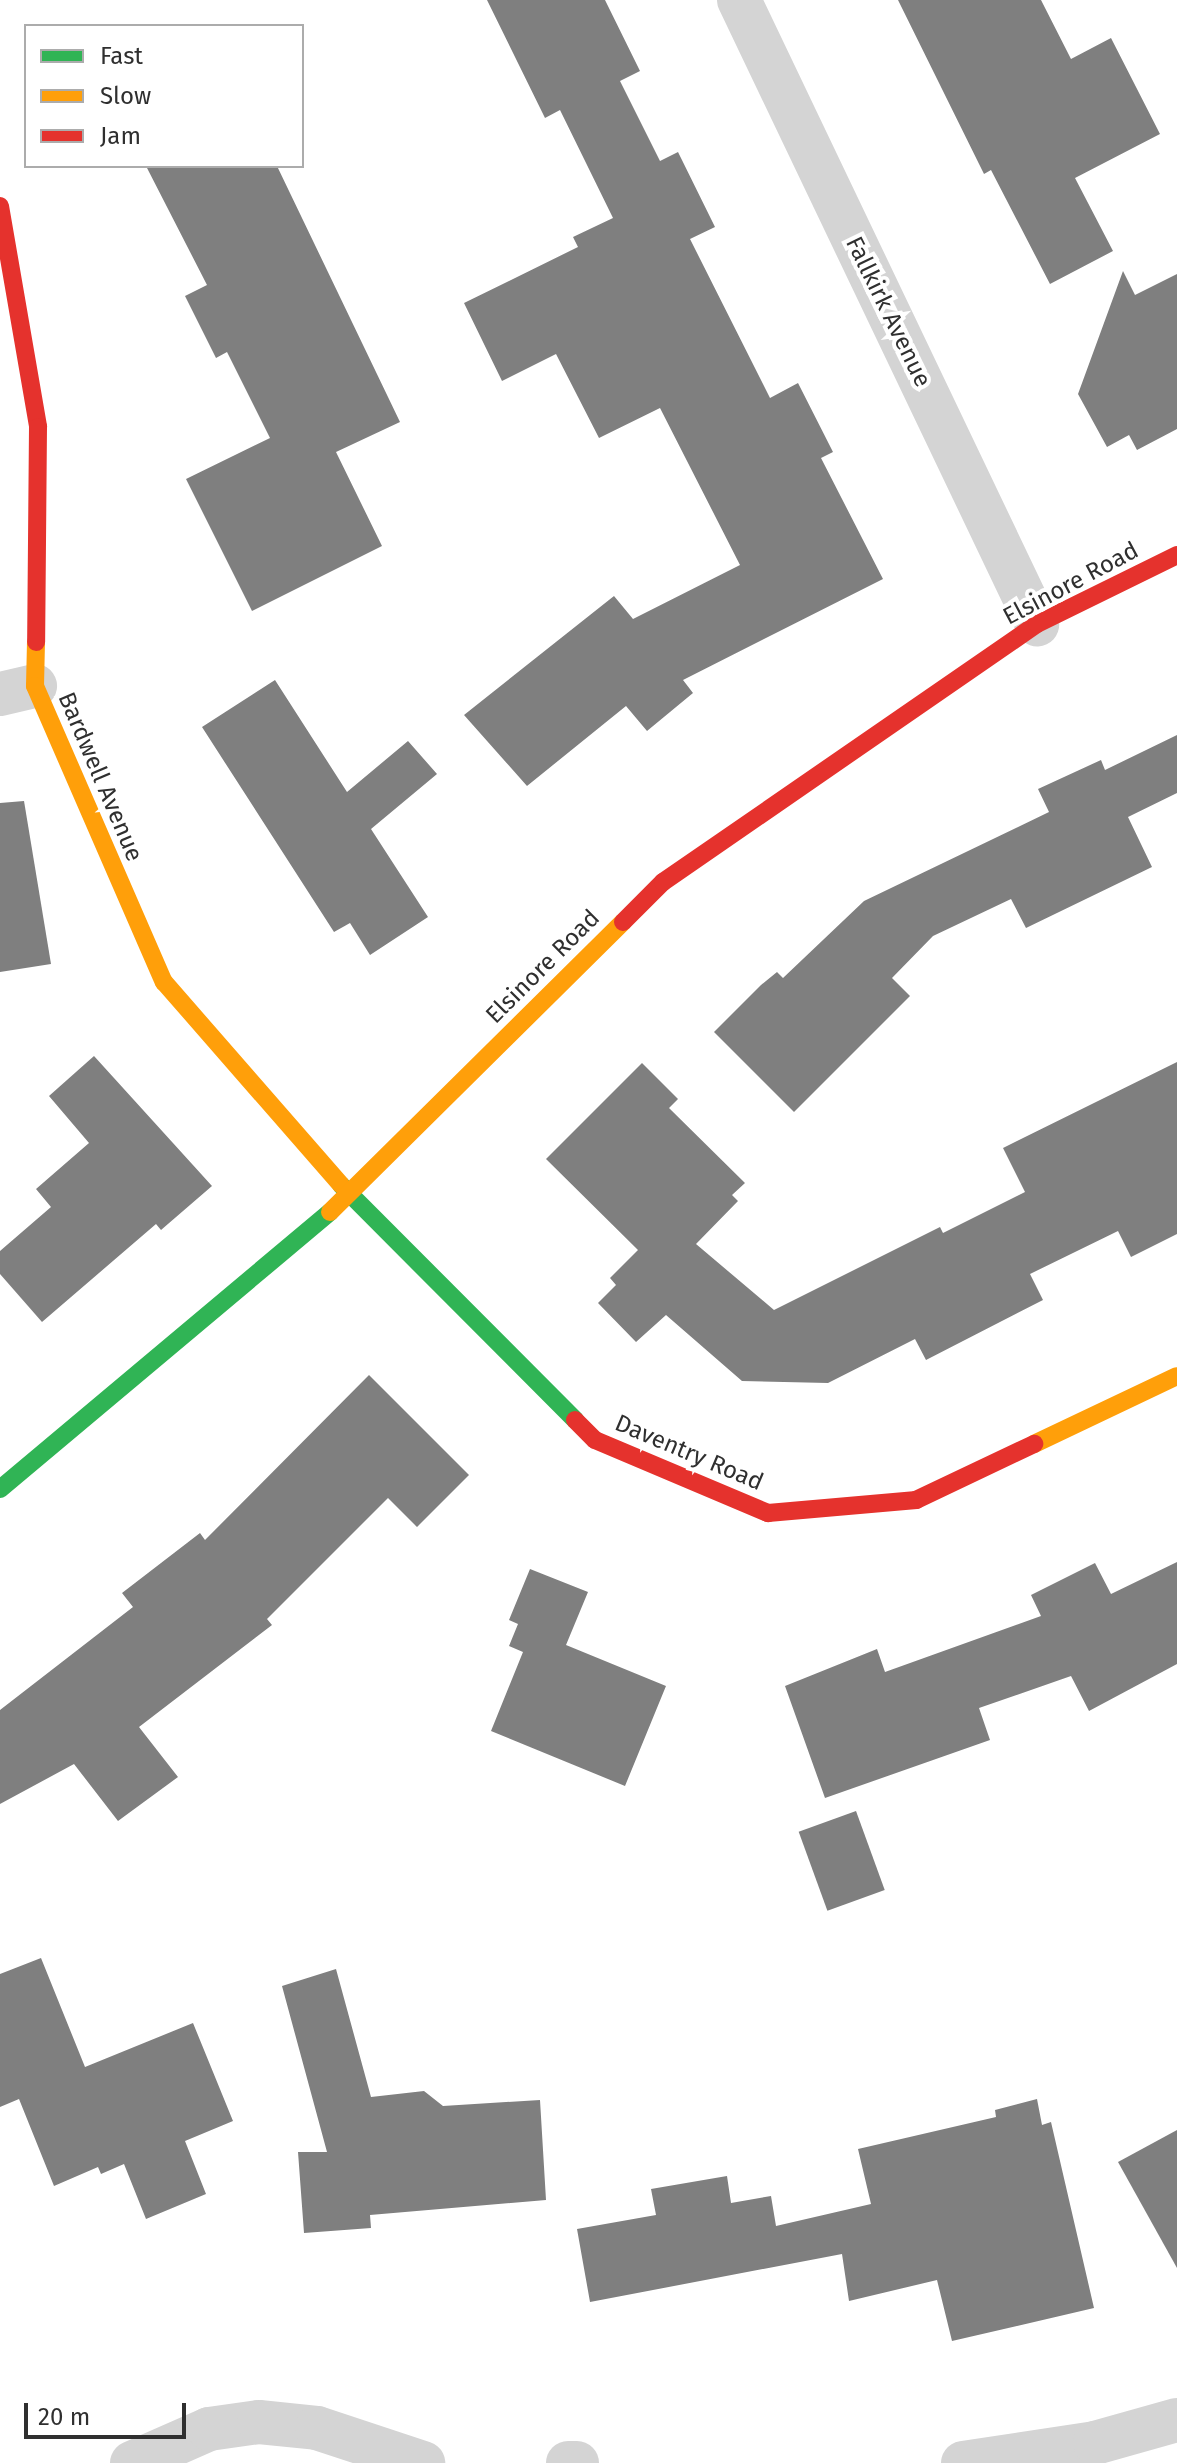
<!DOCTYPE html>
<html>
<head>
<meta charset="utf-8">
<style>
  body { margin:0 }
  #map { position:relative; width:1177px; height:2463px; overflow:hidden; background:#fff; font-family:"Fira Sans",sans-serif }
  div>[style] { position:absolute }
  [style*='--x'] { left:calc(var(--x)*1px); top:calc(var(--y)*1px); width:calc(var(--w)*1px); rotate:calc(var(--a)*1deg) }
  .building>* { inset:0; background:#7f7f7f; transform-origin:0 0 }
  .street>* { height:44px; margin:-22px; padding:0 22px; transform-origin:22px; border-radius:22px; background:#d4d4d4 }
  .fast>* { height:18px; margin:-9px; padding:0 9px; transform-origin:9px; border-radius:9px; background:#30b455 }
  .slow>* { height:18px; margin:-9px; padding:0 9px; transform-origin:9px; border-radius:9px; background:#ff9f0a }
  .jam>* { height:18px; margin:-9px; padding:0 9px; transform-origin:9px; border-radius:9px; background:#e5322d }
  span { translate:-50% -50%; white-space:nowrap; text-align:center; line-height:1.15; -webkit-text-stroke:8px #fff; paint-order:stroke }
  .street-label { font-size:24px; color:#2f2f2f }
  .legend { position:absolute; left:24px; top:24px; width:280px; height:144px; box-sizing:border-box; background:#fff; border:2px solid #acacac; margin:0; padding:10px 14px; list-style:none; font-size:24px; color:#2f2f2f }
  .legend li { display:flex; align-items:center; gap:16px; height:40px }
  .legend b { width:40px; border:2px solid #acacac }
  .scale { position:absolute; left:24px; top:2403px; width:162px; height:36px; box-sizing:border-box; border:4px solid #2f2f2f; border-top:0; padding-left:10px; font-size:24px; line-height:28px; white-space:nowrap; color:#2f2f2f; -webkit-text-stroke:6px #fff; paint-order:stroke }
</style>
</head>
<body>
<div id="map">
  <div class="building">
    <i style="clip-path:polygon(487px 0,605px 0,640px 71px,620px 81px,660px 161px,678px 152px,715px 227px,690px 239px,770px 398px,798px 383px,833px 452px,821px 458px,883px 579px,683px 680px,693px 693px,647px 731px,626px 706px,527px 786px,464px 715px,614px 596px,633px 619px,740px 565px,660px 408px,599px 438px,556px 354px,502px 381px,464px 303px,578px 247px,573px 237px,613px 218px,560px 110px,545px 118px)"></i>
    <i style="clip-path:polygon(898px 0,1041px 0,1071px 59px,1111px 38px,1160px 134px,1075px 178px,1113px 251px,1050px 284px,991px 170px,984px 174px)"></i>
    <i style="clip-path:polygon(146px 166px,277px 166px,400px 422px,336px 452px,382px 546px,252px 611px,186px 479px,270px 438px,227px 352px,216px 358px,185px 296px,207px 285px)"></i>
    <i style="clip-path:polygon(1123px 271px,1135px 295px,1177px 274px,1177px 429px,1137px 450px,1129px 435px,1107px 447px,1078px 394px)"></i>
    <i style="clip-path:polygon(275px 680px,347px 792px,408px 741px,437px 774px,371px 829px,428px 917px,370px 955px,350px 923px,334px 932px,202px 727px)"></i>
    <i style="clip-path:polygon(1177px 735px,1177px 793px,1128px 817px,1152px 867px,1026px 928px,1011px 899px,933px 936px,892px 978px,910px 996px,794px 1112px,714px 1032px,761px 985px,777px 972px,783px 978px,864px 901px,1049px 812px,1038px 789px,1101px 760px,1105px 770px)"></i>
    <i style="clip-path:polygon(24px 801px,51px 964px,0 972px,0 803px)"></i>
    <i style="clip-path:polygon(94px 1056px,212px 1186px,161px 1230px,156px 1224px,42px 1322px,0 1274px,0 1251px,51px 1207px,36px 1189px,89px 1143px,49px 1096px)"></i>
    <i style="clip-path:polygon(1177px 1062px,1177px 1234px,1131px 1257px,1118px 1231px,1030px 1274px,1043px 1300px,926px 1360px,915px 1339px,828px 1383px,742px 1381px,666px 1315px,636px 1342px,598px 1303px,616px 1285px,610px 1278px,638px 1250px,546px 1159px,642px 1063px,678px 1099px,669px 1108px,745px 1183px,732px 1195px,738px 1201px,696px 1244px,774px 1310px,940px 1227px,943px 1233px,1025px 1192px,1003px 1148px)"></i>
    <i style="clip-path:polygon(369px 1375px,469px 1475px,417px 1527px,388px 1498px,267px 1619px,272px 1625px,139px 1727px,178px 1777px,118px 1821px,74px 1764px,0 1804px,0 1710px,133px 1607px,122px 1593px,200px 1533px,205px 1540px)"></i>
    <i style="clip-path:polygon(1177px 1562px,1177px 1664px,1089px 1711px,1071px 1676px,979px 1708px,990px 1740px,825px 1798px,785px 1686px,877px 1649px,885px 1672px,1041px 1616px,1031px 1595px,1095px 1563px,1111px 1594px)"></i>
    <i style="clip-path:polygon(530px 1569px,588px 1592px,566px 1645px,666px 1686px,625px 1786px,491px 1731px,523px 1652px,509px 1646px,518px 1624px,509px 1620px)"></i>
    <i style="left:856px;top:1811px;width:84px;height:61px;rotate:70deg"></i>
    <i style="clip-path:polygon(41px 1958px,85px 2067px,193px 2023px,233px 2121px,185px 2141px,206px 2194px,146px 2219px,124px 2164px,101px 2174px,98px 2167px,54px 2186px,19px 2099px,0 2107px,0 1974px)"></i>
    <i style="clip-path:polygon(336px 1969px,371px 2097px,424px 2091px,443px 2106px,540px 2100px,546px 2200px,370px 2215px,371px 2228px,304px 2233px,298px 2152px,327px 2152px,282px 1986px)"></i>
    <i style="clip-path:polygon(1037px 2099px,1042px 2125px,1051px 2122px,1094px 2308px,952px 2341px,937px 2280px,849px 2301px,842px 2254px,590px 2302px,577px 2229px,656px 2215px,651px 2189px,727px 2176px,731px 2203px,771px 2196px,776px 2226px,871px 2204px,858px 2149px,996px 2117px,995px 2110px)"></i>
    <i style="clip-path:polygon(1177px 2130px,1177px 2268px,1118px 2162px)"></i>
  </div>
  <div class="street">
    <i style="--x:739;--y:0;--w:692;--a:64.47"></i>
    <i style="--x:0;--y:694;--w:36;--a:-13"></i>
    <i style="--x:132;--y:2463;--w:84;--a:-23.8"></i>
    <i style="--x:209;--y:2429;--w:50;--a:-8"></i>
    <i style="--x:259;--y:2422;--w:58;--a:5.9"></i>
    <i style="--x:317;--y:2428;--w:112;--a:18.3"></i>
    <i style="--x:568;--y:2463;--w:9;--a:0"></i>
    <i style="--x:963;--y:2463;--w:134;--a:-8.6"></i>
    <i style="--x:1095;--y:2443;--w:85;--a:-15.7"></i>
  </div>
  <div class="fast">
    <i style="--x:341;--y:1185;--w:332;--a:45.1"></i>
    <i style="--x:0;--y:1489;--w:431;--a:-40"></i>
  </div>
  <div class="slow">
    <i style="--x:36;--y:642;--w:44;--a:91.3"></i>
    <i style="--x:35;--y:686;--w:323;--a:66.5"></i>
    <i style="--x:164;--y:982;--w:269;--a:48.9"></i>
    <i style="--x:330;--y:1212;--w:412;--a:-44.7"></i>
    <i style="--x:1034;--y:1444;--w:158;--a:-25.4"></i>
  </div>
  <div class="jam">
    <i style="--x:0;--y:206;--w:224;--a:80.2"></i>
    <i style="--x:38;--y:427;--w:215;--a:90.5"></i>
    <i style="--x:623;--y:922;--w:57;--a:-45"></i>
    <i style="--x:663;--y:882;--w:454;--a:-34.6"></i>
    <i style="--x:1037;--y:624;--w:156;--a:-26.2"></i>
    <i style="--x:575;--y:1420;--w:28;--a:45"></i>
    <i style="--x:595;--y:1440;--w:188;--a:22.9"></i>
    <i style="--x:768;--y:1513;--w:149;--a:-5"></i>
    <i style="--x:916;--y:1500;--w:131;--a:-25.4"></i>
  </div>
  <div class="street-label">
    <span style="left:888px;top:312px;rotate:64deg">Fallkirk Avenue</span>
    <span style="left:1071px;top:584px;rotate:-28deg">Elsinore Road</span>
    <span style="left:100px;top:777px;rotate:67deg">Bardwell Avenue</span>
    <span style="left:543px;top:967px;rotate:-45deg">Elsinore Road</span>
    <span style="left:689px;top:1453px;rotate:23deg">Daventry Road</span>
  </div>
  <ul class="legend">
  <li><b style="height:10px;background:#30b455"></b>Fast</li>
  <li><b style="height:10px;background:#ff9f0a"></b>Slow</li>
  <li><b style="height:10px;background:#e5322d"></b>Jam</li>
  </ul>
  <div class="scale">20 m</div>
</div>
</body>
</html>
